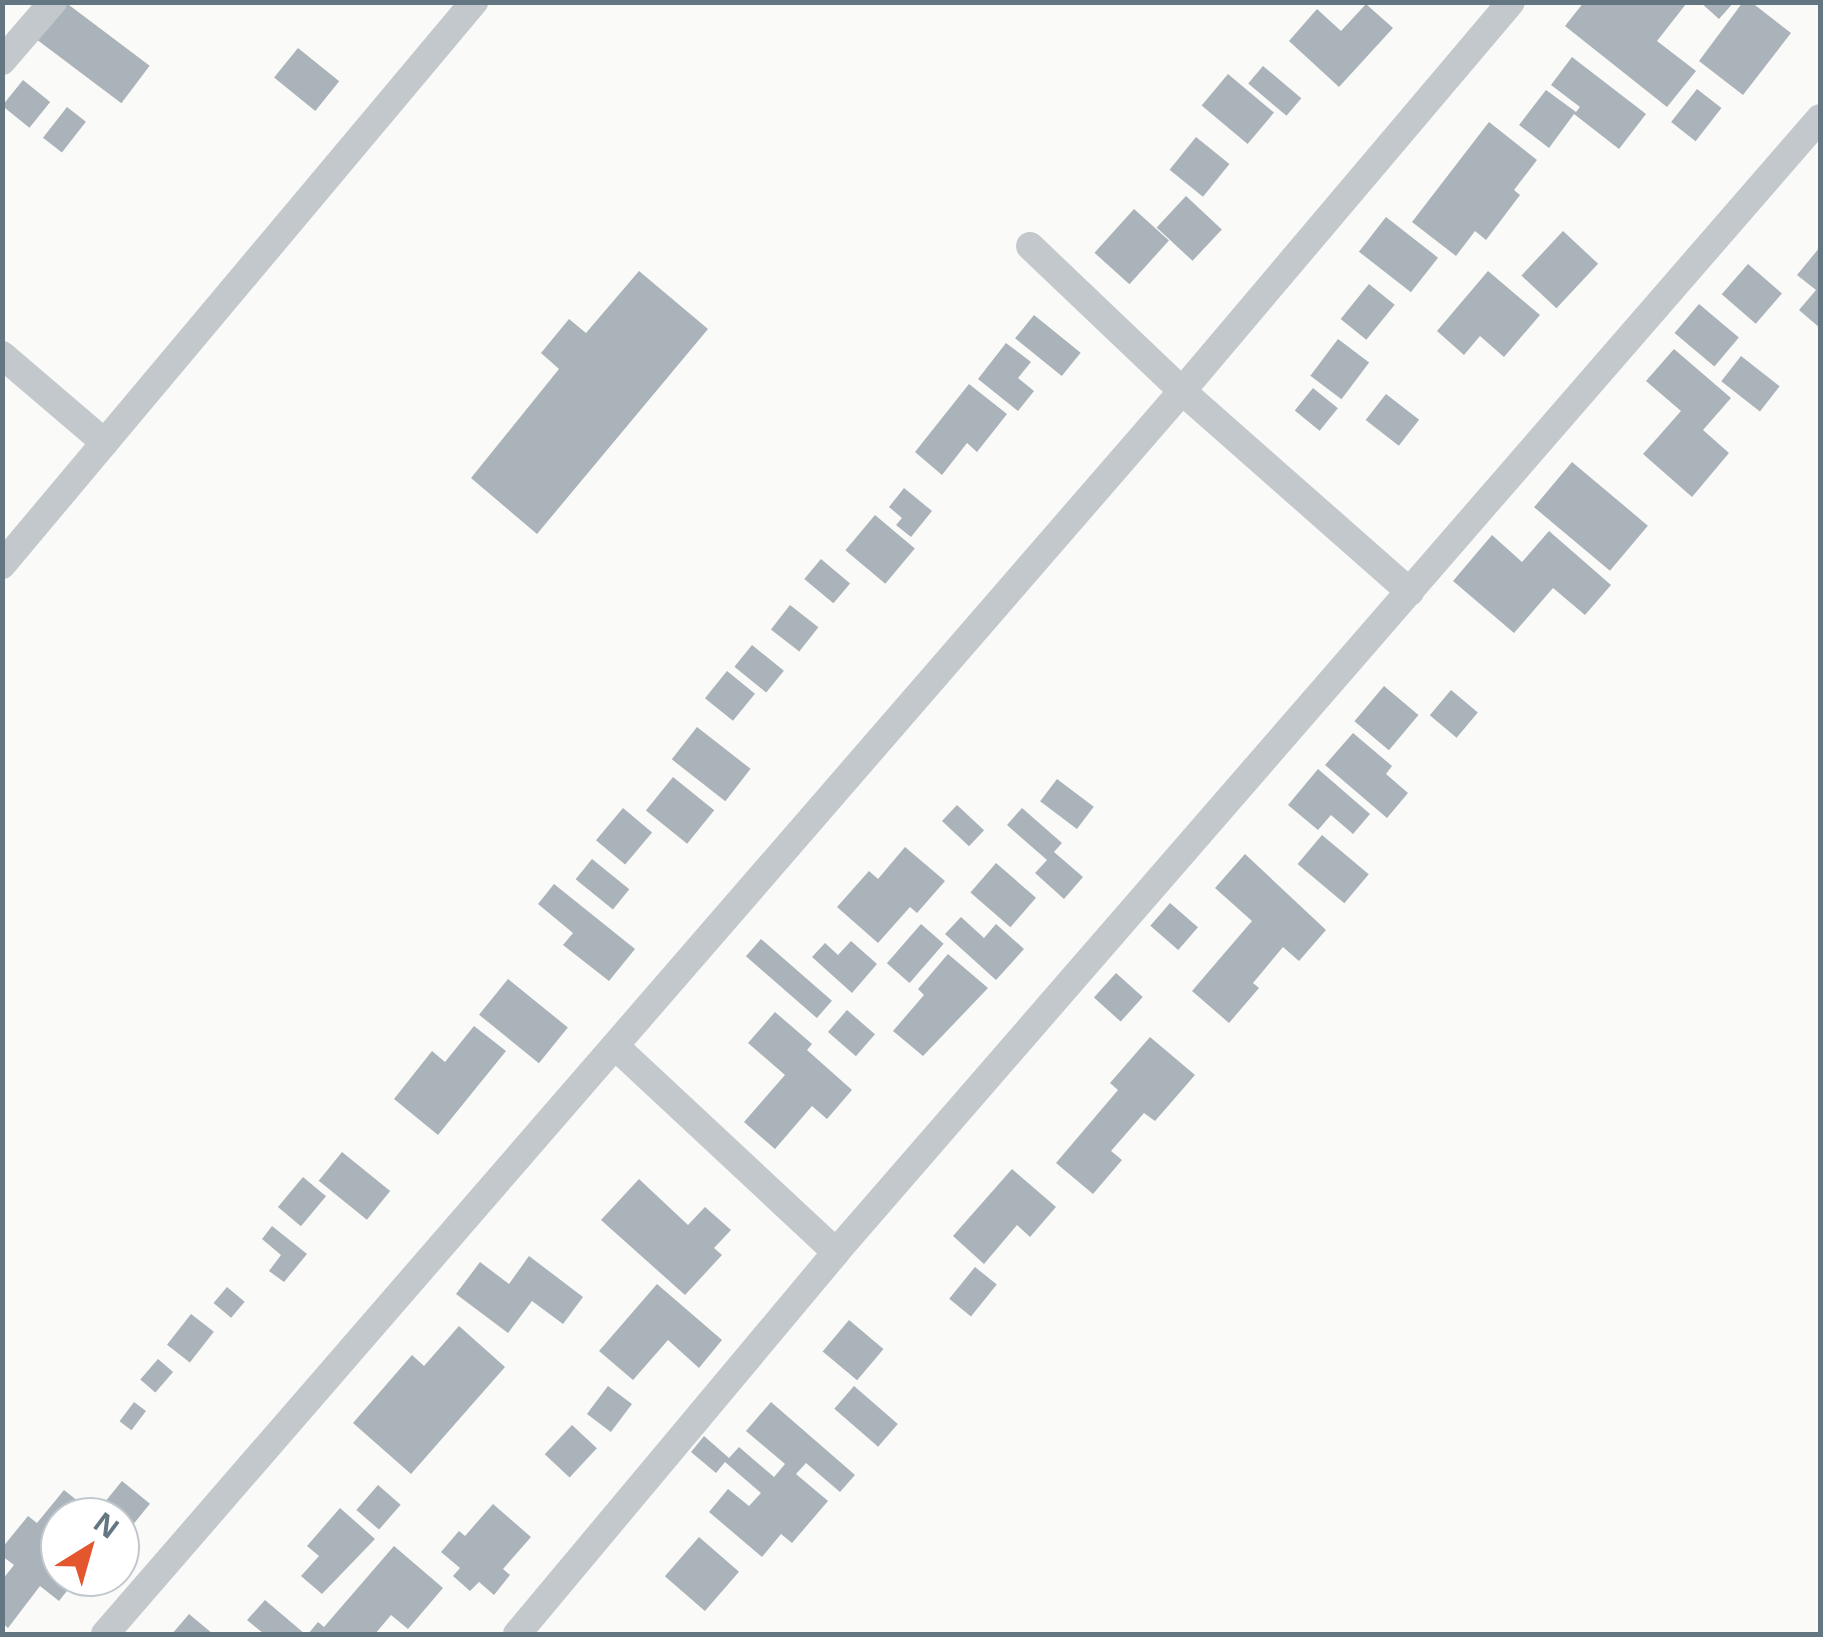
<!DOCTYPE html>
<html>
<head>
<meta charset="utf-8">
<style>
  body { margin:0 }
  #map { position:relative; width:1823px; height:1637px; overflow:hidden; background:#fafaf8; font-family:"Noto Sans",sans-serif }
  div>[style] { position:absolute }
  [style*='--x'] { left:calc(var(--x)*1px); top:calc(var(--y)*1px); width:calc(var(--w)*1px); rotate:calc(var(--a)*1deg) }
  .building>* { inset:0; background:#aab3b9; transform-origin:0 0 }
  .minor>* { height:28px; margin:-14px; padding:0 14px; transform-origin:14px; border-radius:14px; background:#c3c8cc }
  span { translate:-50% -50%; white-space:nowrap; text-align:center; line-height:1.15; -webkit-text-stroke:10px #fff; paint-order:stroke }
  .frame { position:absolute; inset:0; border:5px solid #657683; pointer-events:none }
  .north { position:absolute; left:40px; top:1497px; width:100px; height:100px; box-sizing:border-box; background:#fff; border:2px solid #c1c8cd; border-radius:50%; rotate:37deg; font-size:28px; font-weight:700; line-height:40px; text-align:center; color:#657683 }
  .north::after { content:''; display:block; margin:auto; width:35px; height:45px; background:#e4572e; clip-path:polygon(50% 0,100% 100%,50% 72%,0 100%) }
</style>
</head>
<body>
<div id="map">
  <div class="building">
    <i style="left:65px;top:2px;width:106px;height:47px;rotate:37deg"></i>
    <i style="clip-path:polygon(1584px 2px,1686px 4px,1657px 41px,1696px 71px,1667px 107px,1565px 26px)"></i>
    <i style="clip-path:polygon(1700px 2px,1734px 2px,1719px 19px)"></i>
    <i style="clip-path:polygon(1743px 2px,1751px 2px,1791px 33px,1743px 95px,1699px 61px)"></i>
    <i style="clip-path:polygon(1366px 4px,1393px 28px,1339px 87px,1289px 41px,1317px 9px,1341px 31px)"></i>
    <i style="left:298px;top:48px;width:53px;height:38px;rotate:39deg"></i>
    <i style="clip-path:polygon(1572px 57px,1646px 114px,1619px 149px,1574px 114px,1549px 148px,1519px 125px,1546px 90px,1576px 112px,1580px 107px,1551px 85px)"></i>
    <i style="left:1263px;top:66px;width:50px;height:23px;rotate:40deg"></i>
    <i style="left:1228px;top:74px;width:60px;height:41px;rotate:40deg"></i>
    <i style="left:23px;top:80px;width:35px;height:33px;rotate:39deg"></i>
    <i style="left:1697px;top:89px;width:31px;height:42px;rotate:38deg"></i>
    <i style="left:67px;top:107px;width:24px;height:39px;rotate:38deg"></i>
    <i style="clip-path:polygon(1489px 122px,1537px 160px,1514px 190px,1520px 195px,1486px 240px,1475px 231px,1456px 256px,1412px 222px)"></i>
    <i style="left:1196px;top:137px;width:43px;height:42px;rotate:39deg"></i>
    <i style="left:1186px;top:196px;width:49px;height:43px;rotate:43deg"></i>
    <i style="left:1134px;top:209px;width:47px;height:59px;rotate:42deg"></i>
    <i style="left:1386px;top:217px;width:66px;height:44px;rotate:38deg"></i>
    <i style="left:1563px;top:231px;width:48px;height:61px;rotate:43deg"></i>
    <i style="clip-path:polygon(1820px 247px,1820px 328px,1799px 310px,1816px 290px,1797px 275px)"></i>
    <i style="left:1748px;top:264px;width:45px;height:40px;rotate:41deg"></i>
    <i style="clip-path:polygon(639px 271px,708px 329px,537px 534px,471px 478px,559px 369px,541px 353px,569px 319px,586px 333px)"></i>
    <i style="clip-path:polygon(1488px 271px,1540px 315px,1504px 357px,1480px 336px,1464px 355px,1437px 331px)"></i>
    <i style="left:1369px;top:284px;width:33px;height:45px;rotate:39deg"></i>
    <i style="left:1699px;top:304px;width:52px;height:38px;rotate:40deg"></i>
    <i style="left:1034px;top:315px;width:60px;height:30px;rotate:39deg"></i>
    <i style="left:1338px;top:339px;width:39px;height:46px;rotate:37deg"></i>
    <i style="clip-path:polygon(1006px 343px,1031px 362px,1018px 378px,1034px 391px,1018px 411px,978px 379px)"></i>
    <i style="clip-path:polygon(1674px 349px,1731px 398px,1703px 430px,1729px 453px,1692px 497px,1643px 454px,1681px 411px,1646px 381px)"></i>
    <i style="left:1741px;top:356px;width:49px;height:32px;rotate:38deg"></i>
    <i style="clip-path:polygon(969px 384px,1007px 414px,977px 452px,967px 443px,942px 475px,915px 452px)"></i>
    <i style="left:1313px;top:388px;width:32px;height:29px;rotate:39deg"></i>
    <i style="left:1386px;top:394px;width:42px;height:33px;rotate:38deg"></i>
    <i style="left:1572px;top:462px;width:99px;height:59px;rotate:40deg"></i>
    <i style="clip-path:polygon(904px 488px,932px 511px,911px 537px,896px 525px,902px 518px,889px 507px)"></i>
    <i style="left:875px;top:515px;width:52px;height:46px;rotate:40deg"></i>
    <i style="clip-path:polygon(1549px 531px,1611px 585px,1585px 615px,1553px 588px,1514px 633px,1453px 581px,1492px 535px,1522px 562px)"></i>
    <i style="left:821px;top:559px;width:38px;height:26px;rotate:40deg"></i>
    <i style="left:790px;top:605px;width:36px;height:31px;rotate:38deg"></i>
    <i style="left:752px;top:645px;width:41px;height:28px;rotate:39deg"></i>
    <i style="left:727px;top:671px;width:36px;height:35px;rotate:39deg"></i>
    <i style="left:1384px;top:686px;width:45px;height:46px;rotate:40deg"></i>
    <i style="left:1451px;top:690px;width:35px;height:33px;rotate:40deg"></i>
    <i style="left:697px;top:727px;width:68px;height:41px;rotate:38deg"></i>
    <i style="clip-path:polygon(1353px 733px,1392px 766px,1386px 774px,1408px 793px,1387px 818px,1325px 765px)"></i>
    <i style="clip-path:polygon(1318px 769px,1370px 814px,1353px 834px,1331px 815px,1318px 830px,1288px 805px)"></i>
    <i style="left:673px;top:777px;width:53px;height:43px;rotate:39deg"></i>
    <i style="left:1057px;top:779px;width:46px;height:28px;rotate:37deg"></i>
    <i style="left:957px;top:805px;width:37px;height:22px;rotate:43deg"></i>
    <i style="left:623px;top:808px;width:38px;height:42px;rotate:40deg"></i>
    <i style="clip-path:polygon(1022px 808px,1062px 843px,1054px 852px,1083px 877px,1064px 899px,1035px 873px,1047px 860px,1007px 825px)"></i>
    <i style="left:1322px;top:835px;width:61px;height:38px;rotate:40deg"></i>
    <i style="clip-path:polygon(905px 847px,945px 881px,917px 913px,910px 907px,878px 943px,837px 907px,869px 871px,878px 879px)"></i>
    <i style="clip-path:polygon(1245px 854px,1326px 930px,1299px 961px,1283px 947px,1253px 983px,1259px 988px,1229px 1023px,1192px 991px,1252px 921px,1215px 888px)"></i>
    <i style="left:592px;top:859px;width:48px;height:26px;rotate:39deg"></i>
    <i style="left:996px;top:863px;width:53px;height:39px;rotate:41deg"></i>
    <i style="clip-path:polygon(554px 884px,635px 949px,609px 981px,563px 945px,573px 933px,538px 904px)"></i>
    <i style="left:1170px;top:903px;width:37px;height:30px;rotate:41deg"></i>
    <i style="clip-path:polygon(961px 917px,984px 938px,996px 924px,1024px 949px,996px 980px,945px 934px)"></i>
    <i style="left:921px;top:924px;width:30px;height:52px;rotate:41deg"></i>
    <i style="left:761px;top:939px;width:94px;height:23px;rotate:41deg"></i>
    <i style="clip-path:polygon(851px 941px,877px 964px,852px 993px,812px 957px,825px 943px,838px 955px)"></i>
    <i style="clip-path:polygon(948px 954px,988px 988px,923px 1056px,893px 1031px,924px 995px,918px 989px)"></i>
    <i style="left:1116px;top:973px;width:36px;height:33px;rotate:42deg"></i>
    <i style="left:508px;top:979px;width:77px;height:46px;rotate:39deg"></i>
    <i style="left:847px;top:1010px;width:37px;height:29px;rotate:41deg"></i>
    <i style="clip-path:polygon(775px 1012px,812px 1044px,807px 1050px,852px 1090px,827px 1119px,812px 1106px,775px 1149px,744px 1122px,785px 1075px,748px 1043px)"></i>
    <i style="clip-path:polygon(474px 1026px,506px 1051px,438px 1135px,394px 1099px,432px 1051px,445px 1062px)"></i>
    <i style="clip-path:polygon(1150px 1037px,1195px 1075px,1155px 1121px,1144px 1113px,1111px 1151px,1122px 1160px,1093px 1194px,1056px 1163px,1118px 1090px,1110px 1083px)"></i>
    <i style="left:342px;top:1152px;width:62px;height:37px;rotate:39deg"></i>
    <i style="clip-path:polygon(1012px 1169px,1056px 1207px,1030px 1237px,1017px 1225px,984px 1264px,953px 1236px)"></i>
    <i style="left:303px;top:1177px;width:30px;height:39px;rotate:40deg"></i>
    <i style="clip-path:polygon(639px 1179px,688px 1225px,705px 1207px,731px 1230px,714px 1248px,722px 1255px,685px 1295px,601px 1220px)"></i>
    <i style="clip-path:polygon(272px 1226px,307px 1254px,284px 1282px,269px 1271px,281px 1255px,262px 1239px)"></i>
    <i style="clip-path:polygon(529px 1256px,583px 1297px,563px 1324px,532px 1301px,508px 1333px,456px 1294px,480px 1262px,509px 1284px)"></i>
    <i style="left:975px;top:1267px;width:28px;height:41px;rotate:39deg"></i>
    <i style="clip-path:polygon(657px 1284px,722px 1340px,699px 1368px,668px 1340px,633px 1380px,599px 1351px)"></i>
    <i style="left:227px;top:1287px;width:23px;height:21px;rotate:40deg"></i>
    <i style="left:191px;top:1314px;width:29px;height:39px;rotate:38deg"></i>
    <i style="left:849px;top:1320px;width:45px;height:41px;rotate:40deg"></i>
    <i style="clip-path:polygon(459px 1326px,505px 1367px,411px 1474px,353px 1423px,412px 1355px,424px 1366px)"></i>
    <i style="left:158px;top:1359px;width:20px;height:27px;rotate:41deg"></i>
    <i style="left:608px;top:1386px;width:30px;height:35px;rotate:37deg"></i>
    <i style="left:854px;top:1386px;width:58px;height:30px;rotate:41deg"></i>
    <i style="left:134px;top:1402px;width:15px;height:24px;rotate:37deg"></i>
    <i style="clip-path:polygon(771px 1402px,855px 1475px,840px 1492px,806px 1463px,796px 1474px,828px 1501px,792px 1543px,781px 1534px,762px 1557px,709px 1512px,728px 1489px,749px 1506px,761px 1493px,725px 1462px,716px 1473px,691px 1452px,704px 1436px,729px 1458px,739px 1447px,774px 1477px,785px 1464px,746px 1431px)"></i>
    <i style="left:572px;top:1425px;width:34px;height:40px;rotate:43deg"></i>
    <i style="left:122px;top:1481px;width:36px;height:31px;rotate:39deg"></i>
    <i style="left:378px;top:1485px;width:30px;height:33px;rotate:41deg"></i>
    <i style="clip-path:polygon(64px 1490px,98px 1517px,60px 1517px,60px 1577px,78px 1577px,59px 1601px,40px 1586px,8px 1628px,2px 1623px,2px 1580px,14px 1565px,2px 1556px,2px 1548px,28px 1516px,37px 1523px)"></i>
    <i style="clip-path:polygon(493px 1504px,531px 1537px,503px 1569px,510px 1575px,494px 1595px,479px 1582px,470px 1591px,453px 1576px,460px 1568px,441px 1552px,459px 1531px,465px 1536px)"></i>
    <i style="clip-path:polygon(340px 1508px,375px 1539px,322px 1594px,301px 1576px,319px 1556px,307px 1546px)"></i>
    <i style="left:699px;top:1537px;width:53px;height:52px;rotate:41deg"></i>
    <i style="clip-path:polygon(394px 1546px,443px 1588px,408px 1629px,391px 1615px,375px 1634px,308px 1634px,318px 1622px,324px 1627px)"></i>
    <i style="clip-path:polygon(265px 1600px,305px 1634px,264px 1634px,247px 1620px)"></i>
    <i style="clip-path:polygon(189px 1614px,213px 1634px,172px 1634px)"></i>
  </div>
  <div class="minor">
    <i style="--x:2;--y:61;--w:78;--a:-49.2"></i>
    <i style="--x:1030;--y:246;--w:210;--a:43.6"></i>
    <i style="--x:1182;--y:391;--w:304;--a:41.4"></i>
    <i style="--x:2;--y:355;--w:135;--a:40.5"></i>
    <i style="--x:2;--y:565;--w:735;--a:-50.02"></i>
    <i style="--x:615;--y:1046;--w:302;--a:43"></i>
    <i style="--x:105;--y:1634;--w:1645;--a:-49.09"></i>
    <i style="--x:1182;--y:391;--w:509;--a:-49.78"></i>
    <i style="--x:517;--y:1634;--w:498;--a:-50.1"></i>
    <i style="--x:836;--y:1252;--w:1501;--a:-49.05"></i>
  </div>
  <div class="frame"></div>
  <div class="north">N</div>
</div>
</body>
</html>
